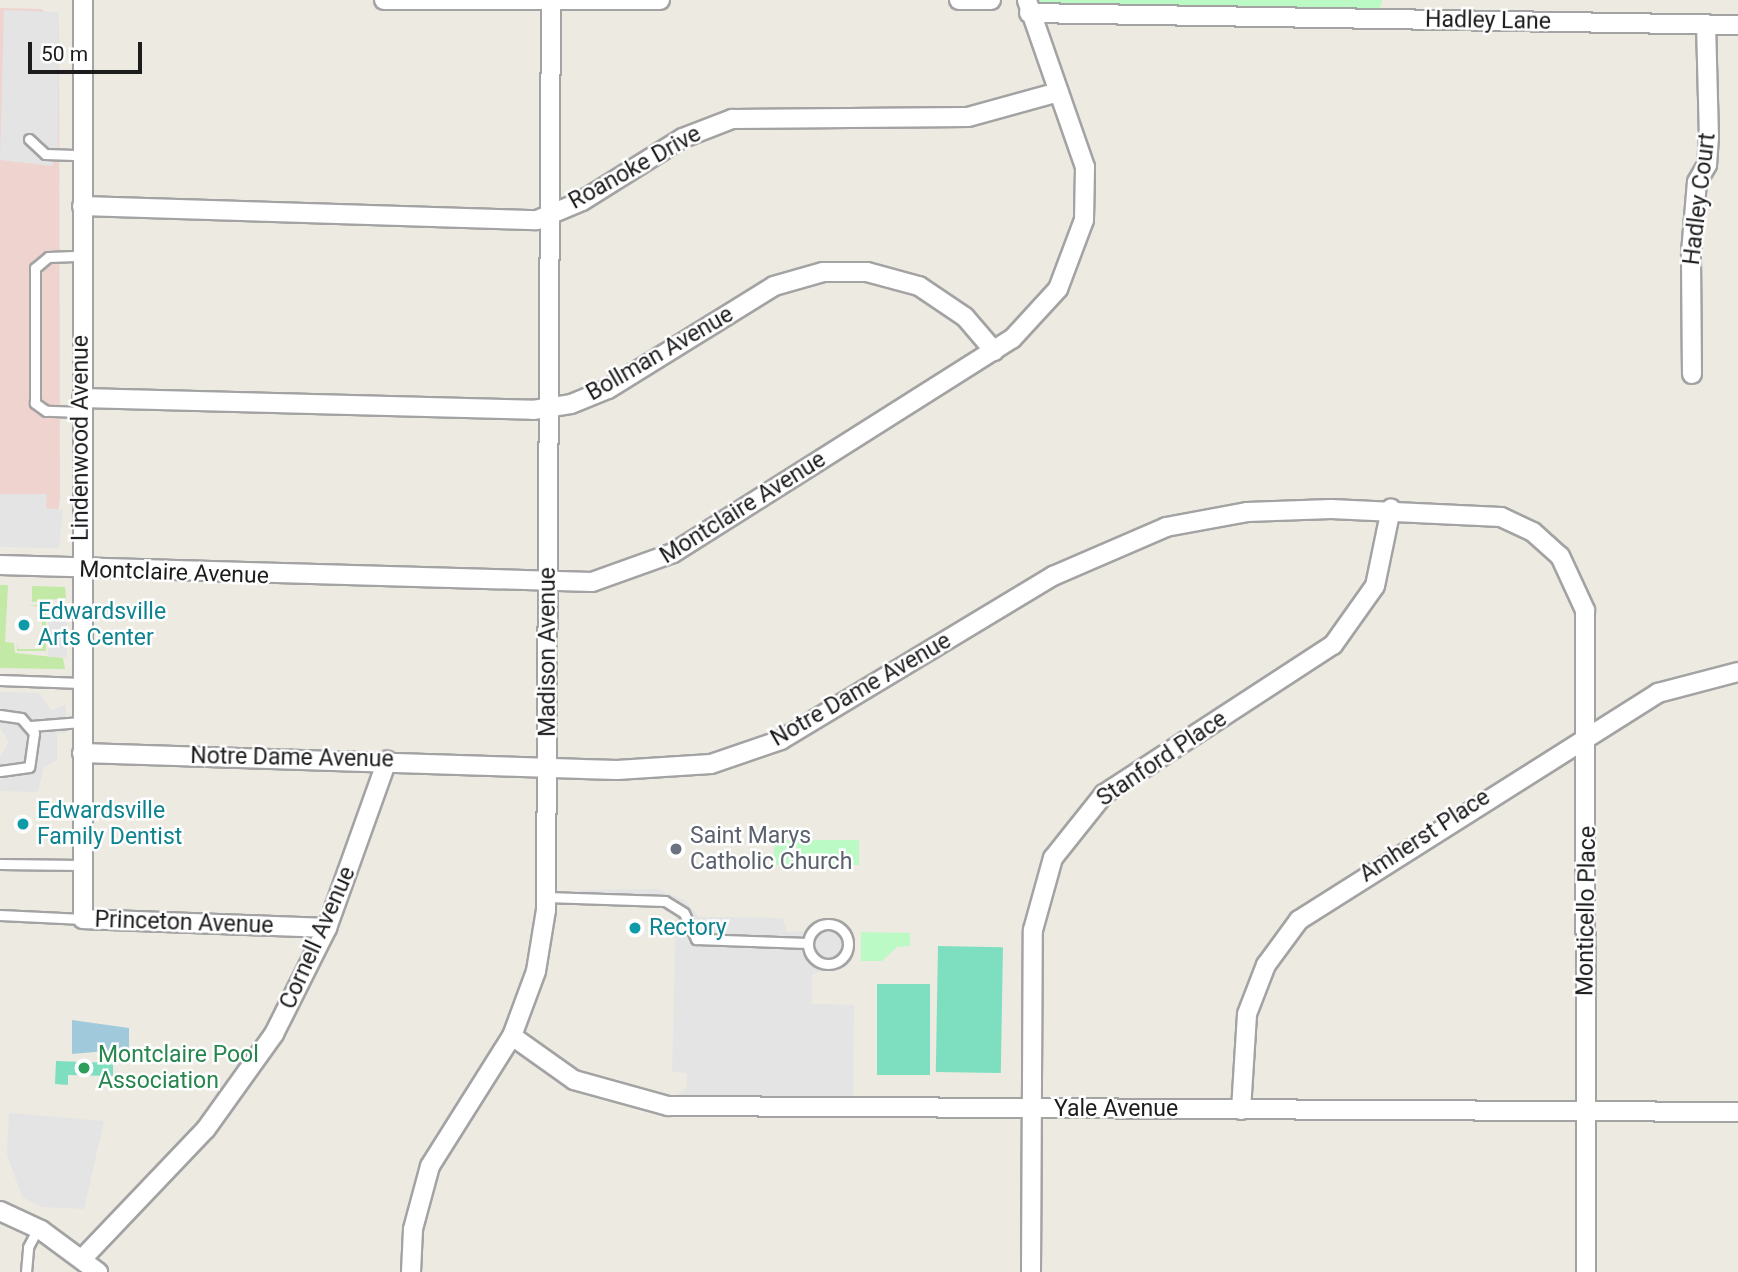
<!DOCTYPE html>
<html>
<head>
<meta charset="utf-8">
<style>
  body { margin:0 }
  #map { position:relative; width:1738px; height:1272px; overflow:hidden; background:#edeae1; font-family:Roboto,sans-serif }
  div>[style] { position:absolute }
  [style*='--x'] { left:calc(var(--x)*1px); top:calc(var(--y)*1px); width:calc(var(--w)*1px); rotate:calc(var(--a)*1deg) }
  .commercial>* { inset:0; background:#efd3cf }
  .grass>* { inset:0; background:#c2e9a5 }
  .park>* { inset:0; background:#bcfac5; transform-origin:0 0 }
  .pitch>* { inset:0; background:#7ddfc0; transform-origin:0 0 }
  .parking>* { inset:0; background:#e4e4e4; transform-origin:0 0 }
  .water>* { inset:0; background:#a0cadc }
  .roads { filter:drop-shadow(2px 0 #a3a3a3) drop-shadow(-2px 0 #a3a3a3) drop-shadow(0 2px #a3a3a3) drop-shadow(0 -2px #a3a3a3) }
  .lane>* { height:9px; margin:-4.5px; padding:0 4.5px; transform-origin:4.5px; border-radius:4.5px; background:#fff }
  .lane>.ring { margin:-4.5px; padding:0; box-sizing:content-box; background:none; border:9px solid #fff; border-radius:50% }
  .street>* { height:18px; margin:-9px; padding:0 9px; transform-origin:9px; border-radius:9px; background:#fff }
  .dots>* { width:19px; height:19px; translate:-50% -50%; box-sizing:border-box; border:4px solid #fff; border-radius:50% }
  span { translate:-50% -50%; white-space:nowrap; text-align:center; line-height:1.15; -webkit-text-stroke:5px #fff; paint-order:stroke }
  .street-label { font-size:23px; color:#1c1c1c }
  .culture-label { font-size:23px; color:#0d838f }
  .left { translate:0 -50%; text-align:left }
  .worship-label { font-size:23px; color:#5b616d }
  .leisure-label { font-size:23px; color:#27864d }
  .scale { position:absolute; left:28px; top:42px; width:114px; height:32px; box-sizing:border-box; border:4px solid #1c1c1c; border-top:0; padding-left:9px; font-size:21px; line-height:24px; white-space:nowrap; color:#1c1c1c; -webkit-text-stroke:5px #fff; paint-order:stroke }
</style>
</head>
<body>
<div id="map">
  <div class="commercial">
    <i style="clip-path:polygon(0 8px,41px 9px,59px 20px,60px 497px,55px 544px,0 543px)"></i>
  </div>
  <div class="grass">
    <i style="clip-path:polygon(0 585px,8px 585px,5px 642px,14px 643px,15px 653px,63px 658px,65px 669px,0 668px)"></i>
    <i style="clip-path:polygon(32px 586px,65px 587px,66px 598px,32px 602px)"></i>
    <i style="clip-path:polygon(28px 605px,46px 605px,46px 651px,17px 651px,17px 643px,18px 649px,42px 649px,42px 607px)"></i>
  </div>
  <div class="park">
    <i style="clip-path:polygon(1038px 0,1382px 0,1379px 13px,1038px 5px)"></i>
    <i style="left:774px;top:840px;width:85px;height:25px"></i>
    <i style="clip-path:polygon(861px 932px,910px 933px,910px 946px,897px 947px,882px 961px,861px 961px)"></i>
  </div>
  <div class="pitch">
    <i style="left:938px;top:946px;width:65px;height:126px;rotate:1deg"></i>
    <i style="left:877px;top:984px;width:53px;height:91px"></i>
    <i style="clip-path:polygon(56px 1061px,113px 1063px,113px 1076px,68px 1075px,68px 1085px,55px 1084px)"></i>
  </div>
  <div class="parking">
    <i style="clip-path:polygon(4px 10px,59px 12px,58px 148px,52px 166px,0 160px)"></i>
    <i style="clip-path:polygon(0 494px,47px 494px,46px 508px,63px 510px,59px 548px,0 547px)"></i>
    <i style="left:48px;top:605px;width:19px;height:52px"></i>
    <i style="clip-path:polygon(0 692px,39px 693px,51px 710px,66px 705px,66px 733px,57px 734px,57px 760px,44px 767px,38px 792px,0 791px,0 757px,9px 742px,0 728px)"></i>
    <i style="clip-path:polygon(658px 889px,686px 901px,699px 917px,783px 918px,787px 932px,805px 931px,823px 918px,844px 924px,852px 946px,847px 966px,812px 974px,812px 1004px,854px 1005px,853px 1097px,677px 1095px,687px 1087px,687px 1073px,672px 1072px,676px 916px,660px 906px,579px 903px,579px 890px)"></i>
    <i style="clip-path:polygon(9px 1113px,104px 1121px,84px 1209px,41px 1207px,22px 1197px,7px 1154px)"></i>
  </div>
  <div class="water">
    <i style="clip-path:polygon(72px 1020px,129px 1028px,129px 1049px,72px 1054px)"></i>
  </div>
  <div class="roads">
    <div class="lane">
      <i style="--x:29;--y:139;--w:22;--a:43"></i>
      <i style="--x:45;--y:154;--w:37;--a:2"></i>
      <i style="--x:82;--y:412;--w:36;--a:-178"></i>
      <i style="--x:46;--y:411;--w:14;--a:-144"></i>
      <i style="--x:35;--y:403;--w:135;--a:-90"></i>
      <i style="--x:35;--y:268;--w:17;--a:-40"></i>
      <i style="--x:48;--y:257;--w:34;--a:-2"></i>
      <i style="--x:0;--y:680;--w:81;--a:2.1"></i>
      <i style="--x:0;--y:715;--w:21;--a:8"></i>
      <i style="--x:21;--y:718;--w:20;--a:49"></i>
      <i style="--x:34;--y:733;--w:34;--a:98"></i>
      <i style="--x:29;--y:767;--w:29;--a:172"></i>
      <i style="--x:31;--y:726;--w:50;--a:-4.6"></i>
      <i style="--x:0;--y:864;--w:81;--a:0.7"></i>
      <i style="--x:546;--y:897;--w:119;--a:1.9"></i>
      <i style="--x:665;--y:901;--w:22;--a:32"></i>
      <i style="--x:684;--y:913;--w:29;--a:65"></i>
      <i style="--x:696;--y:939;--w:111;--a:2.1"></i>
      <i style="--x:0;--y:915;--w:83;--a:2.8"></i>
      <i class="ring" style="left:808px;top:924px;width:31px;height:31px"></i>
      <i style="--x:26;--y:1272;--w:25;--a:-85"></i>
      <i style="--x:28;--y:1247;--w:21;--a:-62"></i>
    </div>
    <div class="street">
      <i style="--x:83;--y:0;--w:919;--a:90"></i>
      <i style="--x:83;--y:919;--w:244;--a:2.1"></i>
      <i style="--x:384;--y:0;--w:276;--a:0"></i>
      <i style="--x:959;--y:0;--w:32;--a:0"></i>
      <i style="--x:1029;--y:13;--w:709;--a:0.97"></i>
      <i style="--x:82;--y:206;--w:455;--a:1.8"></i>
      <i style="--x:537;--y:220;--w:49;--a:-22.9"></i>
      <i style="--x:582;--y:201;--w:119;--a:-32"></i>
      <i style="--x:683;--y:138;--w:53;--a:-21.2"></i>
      <i style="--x:732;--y:119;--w:236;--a:-0.5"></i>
      <i style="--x:968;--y:117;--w:94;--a:-15.4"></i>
      <i style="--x:1692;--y:374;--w:121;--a:-90.5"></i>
      <i style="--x:1691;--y:253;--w:71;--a:-85.2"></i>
      <i style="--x:1697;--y:182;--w:20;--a:-60"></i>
      <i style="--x:1707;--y:165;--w:27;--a:-86"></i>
      <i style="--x:1709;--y:138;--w:114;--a:-91.5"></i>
      <i style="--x:82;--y:398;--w:451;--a:1.5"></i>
      <i style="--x:533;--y:410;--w:38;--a:-9"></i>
      <i style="--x:571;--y:404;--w:40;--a:-22"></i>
      <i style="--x:608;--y:389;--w:195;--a:-31.8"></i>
      <i style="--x:774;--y:286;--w:51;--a:-15.9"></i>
      <i style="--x:823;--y:272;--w:44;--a:0"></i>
      <i style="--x:867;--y:272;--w:54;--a:15.1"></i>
      <i style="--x:919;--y:286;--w:55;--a:34"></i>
      <i style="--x:965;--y:317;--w:45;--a:49.5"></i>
      <i style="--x:0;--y:565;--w:592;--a:1.64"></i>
      <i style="--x:592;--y:582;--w:86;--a:-19.7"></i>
      <i style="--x:673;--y:553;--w:401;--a:-32.3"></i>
      <i style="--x:1012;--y:339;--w:68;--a:-47.4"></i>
      <i style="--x:1058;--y:289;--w:74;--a:-69.4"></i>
      <i style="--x:1084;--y:220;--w:53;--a:-88.9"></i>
      <i style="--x:1085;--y:167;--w:177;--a:-109.2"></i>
      <i style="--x:82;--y:753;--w:535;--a:1.82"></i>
      <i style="--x:617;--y:770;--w:94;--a:-3.7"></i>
      <i style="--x:711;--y:764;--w:74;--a:-18.9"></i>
      <i style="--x:781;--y:740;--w:318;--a:-31.1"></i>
      <i style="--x:1053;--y:576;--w:123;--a:-23.4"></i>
      <i style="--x:1166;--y:527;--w:82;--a:-10.5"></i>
      <i style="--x:1247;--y:512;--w:84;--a:-2"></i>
      <i style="--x:1331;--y:509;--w:170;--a:2.7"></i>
      <i style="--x:1501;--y:517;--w:35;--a:25"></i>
      <i style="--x:1533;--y:532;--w:36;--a:42"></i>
      <i style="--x:1560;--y:556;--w:60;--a:65.2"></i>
      <i style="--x:1585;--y:610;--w:662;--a:89.91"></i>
      <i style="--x:512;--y:1036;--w:76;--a:35.4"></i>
      <i style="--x:574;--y:1080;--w:98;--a:15.5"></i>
      <i style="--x:668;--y:1106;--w:1070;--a:0.32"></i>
      <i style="--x:1241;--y:1110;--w:96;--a:-86.4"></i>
      <i style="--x:1247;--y:1014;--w:53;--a:-68.8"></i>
      <i style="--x:1266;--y:965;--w:56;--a:-53.7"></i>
      <i style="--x:1299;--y:920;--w:425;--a:-32.3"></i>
      <i style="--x:1658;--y:693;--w:83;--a:-14.7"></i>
      <i style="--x:0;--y:1211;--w:45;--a:24.9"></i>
      <i style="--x:41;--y:1230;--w:71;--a:36.4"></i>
      <i style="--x:83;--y:1258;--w:178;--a:-46.4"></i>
      <i style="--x:206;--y:1129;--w:117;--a:-54.4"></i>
      <i style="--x:274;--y:1034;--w:119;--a:-63.4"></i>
      <i style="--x:327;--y:928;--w:178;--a:-70.3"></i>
      <i style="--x:411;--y:1272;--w:43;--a:-87.3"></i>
      <i style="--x:413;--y:1229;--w:65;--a:-74.9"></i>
      <i style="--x:430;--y:1166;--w:154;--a:-57.8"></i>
      <i style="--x:512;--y:1036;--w:69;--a:-69.7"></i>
      <i style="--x:536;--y:971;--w:62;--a:-80.7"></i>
      <i style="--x:546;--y:910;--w:910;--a:-89.69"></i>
      <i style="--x:1031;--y:1272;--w:342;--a:-89.7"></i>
      <i style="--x:1033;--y:930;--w:75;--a:-74.5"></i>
      <i style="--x:1053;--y:858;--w:82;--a:-51.4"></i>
      <i style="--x:1104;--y:794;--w:273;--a:-33.1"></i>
      <i style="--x:1333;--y:645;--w:72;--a:-54.6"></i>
      <i style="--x:1375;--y:586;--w:79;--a:-78.3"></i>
    </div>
  </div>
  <div class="dots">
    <i style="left:24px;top:625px;background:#0f9aa8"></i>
    <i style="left:23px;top:824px;background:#0f9aa8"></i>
    <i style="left:676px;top:849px;background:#6b7280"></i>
    <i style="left:635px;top:928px;background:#0f9aa8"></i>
    <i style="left:84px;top:1068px;background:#2e9e5b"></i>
  </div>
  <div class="street-label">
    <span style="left:1488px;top:21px;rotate:1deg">Hadley Lane</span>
    <span style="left:635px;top:168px;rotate:-29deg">Roanoke Drive</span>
    <span style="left:1700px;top:199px;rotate:-83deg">Hadley Court</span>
    <span style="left:660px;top:354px;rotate:-30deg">Bollman Avenue</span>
    <span style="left:81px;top:438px;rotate:-90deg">Lindenwood Avenue</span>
    <span style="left:743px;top:508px;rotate:-32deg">Montclaire Avenue</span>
    <span style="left:174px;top:573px;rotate:2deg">Montclaire Avenue</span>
    <span style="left:548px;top:652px;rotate:-90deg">Madison Avenue</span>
    <span style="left:861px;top:690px;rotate:-30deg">Notre Dame Avenue</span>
    <span style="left:292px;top:758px;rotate:1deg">Notre Dame Avenue</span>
    <span style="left:1162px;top:759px;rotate:-34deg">Stanford Place</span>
    <span style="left:1425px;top:836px;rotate:-33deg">Amherst Place</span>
    <span style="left:1587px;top:911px;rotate:-89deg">Monticello Place</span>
    <span style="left:184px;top:923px;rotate:2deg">Princeton Avenue</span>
    <span style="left:318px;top:938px;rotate:-66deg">Cornell Avenue</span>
    <span style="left:1116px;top:1109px">Yale Avenue</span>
  </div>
  <div class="culture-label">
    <span class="left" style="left:38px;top:625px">Edwardsville<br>Arts Center</span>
    <span class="left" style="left:37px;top:824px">Edwardsville<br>Family Dentist</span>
    <span class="left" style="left:649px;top:928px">Rectory</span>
  </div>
  <div class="worship-label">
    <span class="left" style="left:690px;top:849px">Saint Marys<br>Catholic Church</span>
  </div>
  <div class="leisure-label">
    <span class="left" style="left:98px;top:1068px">Montclaire Pool<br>Association</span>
  </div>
  <div class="scale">50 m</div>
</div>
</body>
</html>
